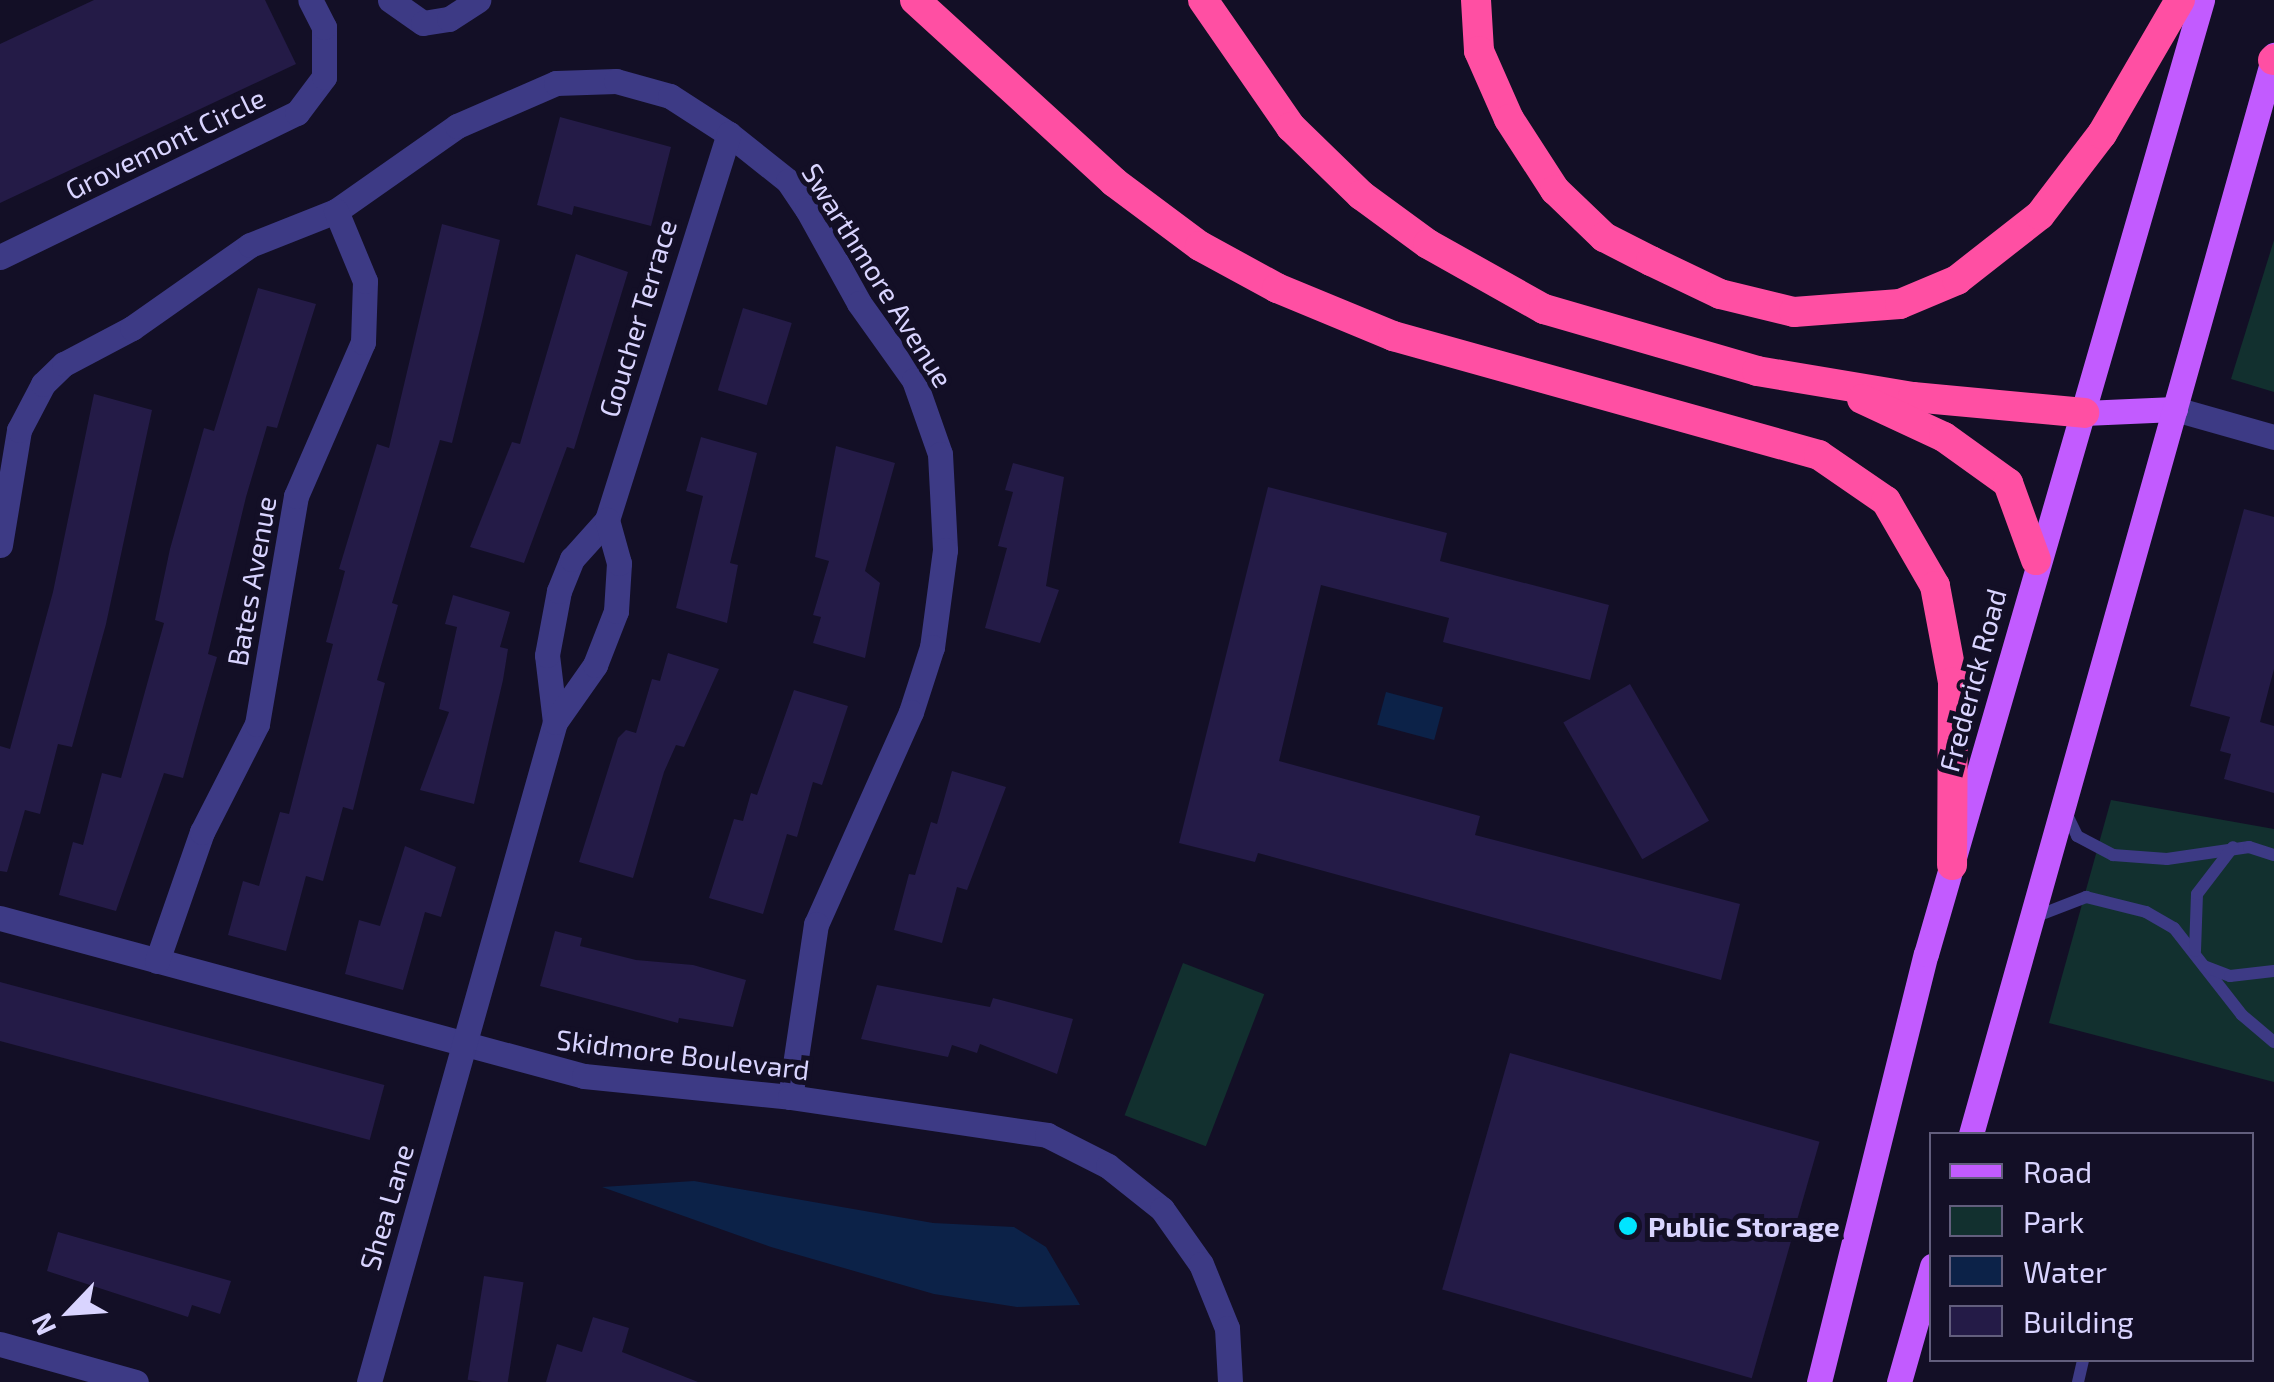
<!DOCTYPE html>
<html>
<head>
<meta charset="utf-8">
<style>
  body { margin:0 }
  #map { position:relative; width:2274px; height:1382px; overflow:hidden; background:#130f26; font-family:"Exo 2",sans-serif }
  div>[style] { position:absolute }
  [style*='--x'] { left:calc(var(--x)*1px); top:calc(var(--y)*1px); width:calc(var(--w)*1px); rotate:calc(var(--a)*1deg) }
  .green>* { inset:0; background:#12302f; transform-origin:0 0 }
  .water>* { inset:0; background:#0c2248; transform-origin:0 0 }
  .building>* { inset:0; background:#241b47; transform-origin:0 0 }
  .lane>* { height:12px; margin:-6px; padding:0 6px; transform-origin:6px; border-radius:6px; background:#3d3a85 }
  .street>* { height:25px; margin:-12.5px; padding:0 12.5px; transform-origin:12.5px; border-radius:12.5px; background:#3d3a85 }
  .primary>* { height:25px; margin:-12.5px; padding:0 12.5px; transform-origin:12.5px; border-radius:12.5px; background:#c25bff }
  .highway>* { height:30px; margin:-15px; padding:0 15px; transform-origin:15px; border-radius:15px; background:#ff4fa3 }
  .dots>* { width:28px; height:28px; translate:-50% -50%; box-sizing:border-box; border:5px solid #130f26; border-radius:50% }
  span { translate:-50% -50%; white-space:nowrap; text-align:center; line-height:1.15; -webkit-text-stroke:10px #130f26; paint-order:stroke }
  .street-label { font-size:28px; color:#d9d4ff }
  .poi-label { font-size:28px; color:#d9d4ff; font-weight:700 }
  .left { translate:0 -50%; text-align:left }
  .legend { position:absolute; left:1929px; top:1132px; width:325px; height:230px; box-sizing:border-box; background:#130f26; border:2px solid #625e7d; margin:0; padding:12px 18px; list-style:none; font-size:30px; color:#d9d4ff }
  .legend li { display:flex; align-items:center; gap:20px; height:50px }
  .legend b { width:50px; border:2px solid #625e7d }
  .north { position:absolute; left:20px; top:1262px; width:100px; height:100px; -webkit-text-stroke:8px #130f26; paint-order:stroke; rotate:245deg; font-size:28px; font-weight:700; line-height:40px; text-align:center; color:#d9d4ff }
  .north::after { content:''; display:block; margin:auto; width:35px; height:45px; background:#d9d4ff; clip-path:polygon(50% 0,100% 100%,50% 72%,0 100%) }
</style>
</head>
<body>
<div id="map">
  <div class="green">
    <i style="clip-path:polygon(2274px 240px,2274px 392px,2231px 379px)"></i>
    <i style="clip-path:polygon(2111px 800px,2274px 829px,2274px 1082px,2049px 1023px)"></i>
    <i style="left:1183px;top:963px;width:87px;height:163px;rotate:21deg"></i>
  </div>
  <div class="water">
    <i style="left:1386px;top:692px;width:59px;height:34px;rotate:15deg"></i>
    <i style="clip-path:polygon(694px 1181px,933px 1223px,1014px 1227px,1046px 1247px,1080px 1305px,1017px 1307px,934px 1294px,771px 1247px,602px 1187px)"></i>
  </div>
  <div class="building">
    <i style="clip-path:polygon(94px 0,265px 0,296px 64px,0 203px,0 44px)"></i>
    <i style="clip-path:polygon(560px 117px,671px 147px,651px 226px,574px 206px,572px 215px,537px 205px)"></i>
    <i style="clip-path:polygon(442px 224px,500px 240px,483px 317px,452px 443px,440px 440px,392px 603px,398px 605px,377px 680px,385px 683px,353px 810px,343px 807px,323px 881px,306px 876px,286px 951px,228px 935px,243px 881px,259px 886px,280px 812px,289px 814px,333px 644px,326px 642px,345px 571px,339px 569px,377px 444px,389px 448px)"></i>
    <i style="clip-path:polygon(576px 254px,628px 272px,574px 449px,567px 447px,524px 563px,470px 547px,512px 442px,520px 444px)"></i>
    <i style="clip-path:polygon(258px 288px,316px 304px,277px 428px,267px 426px,246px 497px,208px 654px,217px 657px,183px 778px,164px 773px,116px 911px,59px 895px,73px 842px,83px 845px,102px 773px,121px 778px,164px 623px,155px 620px,170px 549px,204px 428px,214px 431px)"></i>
    <i style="left:743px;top:308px;width:51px;height:86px;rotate:17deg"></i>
    <i style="clip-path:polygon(94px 394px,152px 410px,106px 624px,72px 747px,58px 744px,40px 814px,25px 810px,7px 872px,0 871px,0 746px,10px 749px,53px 592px)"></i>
    <i style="clip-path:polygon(701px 437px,757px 453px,730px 563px,738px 565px,727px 623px,676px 608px,703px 496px,686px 491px)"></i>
    <i style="clip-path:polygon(836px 446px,895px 463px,865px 571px,880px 583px,865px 658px,813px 643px,821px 617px,813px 615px,829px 561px,815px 557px)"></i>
    <i style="clip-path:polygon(1013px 463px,1064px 477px,1046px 586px,1059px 590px,1040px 643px,985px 628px,1007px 548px,998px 546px,1013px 492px,1005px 490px)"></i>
    <i style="clip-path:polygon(1268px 487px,1447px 533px,1440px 561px,1609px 605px,1590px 680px,1443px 642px,1449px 618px,1321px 585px,1279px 761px,1480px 816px,1475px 835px,1740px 904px,1721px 980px,1258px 853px,1255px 862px,1179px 843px)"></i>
    <i style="clip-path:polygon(2244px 509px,2274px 517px,2274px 669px,2260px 722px,2274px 726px,2274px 793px,2224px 779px,2231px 754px,2220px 751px,2230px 717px,2190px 706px)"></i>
    <i style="clip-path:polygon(453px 595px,510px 612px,500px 647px,508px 649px,503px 680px,474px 804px,420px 790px,449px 712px,439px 709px,457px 627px,445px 624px)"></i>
    <i style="clip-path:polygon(668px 653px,719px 669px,684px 747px,676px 745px,664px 772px,633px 878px,579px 862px,618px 738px,626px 730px,636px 733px,652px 679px,660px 681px)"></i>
    <i style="left:1630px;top:684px;width:158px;height:77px;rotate:60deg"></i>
    <i style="clip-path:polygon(794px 690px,848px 706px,822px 785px,813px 782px,797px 837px,787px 834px,763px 914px,709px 898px,734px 819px,743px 821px,751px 793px,757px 795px)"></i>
    <i style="clip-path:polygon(952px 771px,1006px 787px,967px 890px,957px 887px,942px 943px,894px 930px,909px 874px,915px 875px,931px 822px,937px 824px)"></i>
    <i style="clip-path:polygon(405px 846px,456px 867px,441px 917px,425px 912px,403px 990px,345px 974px,359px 920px,380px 926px)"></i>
    <i style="clip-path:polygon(555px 931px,582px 938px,580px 946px,636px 960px,693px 965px,746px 980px,733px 1027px,679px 1018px,678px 1023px,540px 986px)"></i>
    <i style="left:0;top:982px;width:398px;height:57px;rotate:15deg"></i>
    <i style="clip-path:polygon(877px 985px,990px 1007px,993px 998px,1073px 1019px,1057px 1074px,980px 1044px,977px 1053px,952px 1045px,948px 1057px,861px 1039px)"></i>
    <i style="left:1510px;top:1053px;width:322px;height:246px;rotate:16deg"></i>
    <i style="clip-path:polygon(58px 1232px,231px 1281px,220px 1314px,192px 1305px,188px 1317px,47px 1271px)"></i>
    <i style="left:484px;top:1276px;width:40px;height:105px;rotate:9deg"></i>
    <i style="clip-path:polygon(593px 1317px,629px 1328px,622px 1352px,698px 1382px,546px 1382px,557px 1344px,582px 1352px)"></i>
  </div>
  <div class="lane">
    <i style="--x:2065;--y:811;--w:28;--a:64"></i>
    <i style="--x:2077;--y:836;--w:41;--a:27.8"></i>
    <i style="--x:2113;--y:855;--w:54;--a:4.2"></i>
    <i style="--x:2167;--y:859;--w:83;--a:-8.3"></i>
    <i style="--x:2249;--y:847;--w:26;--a:18"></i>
    <i style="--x:2037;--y:916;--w:53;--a:-21.2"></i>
    <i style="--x:2086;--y:897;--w:62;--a:14"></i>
    <i style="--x:2146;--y:912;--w:32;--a:30"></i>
    <i style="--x:2174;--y:928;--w:110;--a:52"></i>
    <i style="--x:2242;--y:1015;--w:42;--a:40.2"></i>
    <i style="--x:2195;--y:951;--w:57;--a:-88"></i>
    <i style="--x:2197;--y:894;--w:59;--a:-52.5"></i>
    <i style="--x:2204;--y:966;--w:28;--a:21"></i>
    <i style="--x:2230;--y:976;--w:44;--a:-6.5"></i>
    <i style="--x:2078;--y:1382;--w:23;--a:-77"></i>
  </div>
  <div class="street">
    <i style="--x:390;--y:0;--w:40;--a:34.9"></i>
    <i style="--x:423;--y:23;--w:26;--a:-9"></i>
    <i style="--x:449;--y:19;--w:35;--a:-33"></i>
    <i style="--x:0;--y:257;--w:330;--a:-25.9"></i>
    <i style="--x:297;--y:113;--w:45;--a:-53.1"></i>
    <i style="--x:324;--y:77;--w:50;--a:-90"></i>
    <i style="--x:324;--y:27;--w:30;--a:-117"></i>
    <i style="--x:2175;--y:409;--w:103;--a:15.8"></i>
    <i style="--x:0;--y:545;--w:117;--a:-80.6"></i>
    <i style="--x:19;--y:430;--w:52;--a:-62.4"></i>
    <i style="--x:43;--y:384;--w:29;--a:-44"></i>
    <i style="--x:64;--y:364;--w:77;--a:-27.9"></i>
    <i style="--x:132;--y:328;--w:144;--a:-35.1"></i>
    <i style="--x:250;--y:245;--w:92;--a:-21.6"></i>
    <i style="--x:336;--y:211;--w:148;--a:-35.1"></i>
    <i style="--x:457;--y:126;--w:108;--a:-23.5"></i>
    <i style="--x:556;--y:83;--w:60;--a:-1.9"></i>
    <i style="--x:616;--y:81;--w:56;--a:15.5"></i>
    <i style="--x:670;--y:96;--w:70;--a:32.8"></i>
    <i style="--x:729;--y:134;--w:75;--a:38.5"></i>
    <i style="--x:788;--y:181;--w:34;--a:56"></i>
    <i style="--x:807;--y:209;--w:107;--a:61"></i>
    <i style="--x:859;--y:303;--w:95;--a:54.5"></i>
    <i style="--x:914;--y:380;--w:78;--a:70.6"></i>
    <i style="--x:940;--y:454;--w:96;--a:87"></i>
    <i style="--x:945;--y:550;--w:98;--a:97.6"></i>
    <i style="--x:932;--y:647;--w:68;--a:107.9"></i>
    <i style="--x:911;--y:712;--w:232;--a:114.1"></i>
    <i style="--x:816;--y:924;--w:175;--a:98.5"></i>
    <i style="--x:555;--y:722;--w:67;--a:-96.8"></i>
    <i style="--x:547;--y:655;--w:65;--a:-79.4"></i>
    <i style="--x:559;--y:591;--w:35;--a:-68"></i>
    <i style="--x:572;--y:559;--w:52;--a:-48.1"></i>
    <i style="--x:607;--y:520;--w:405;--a:-72.5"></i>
    <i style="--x:0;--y:918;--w:605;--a:15.14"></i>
    <i style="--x:584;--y:1076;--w:207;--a:5.8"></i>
    <i style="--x:790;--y:1097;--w:260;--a:8.4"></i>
    <i style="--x:1047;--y:1135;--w:68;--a:26.9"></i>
    <i style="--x:1108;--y:1166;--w:69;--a:38.5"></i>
    <i style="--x:1162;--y:1209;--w:67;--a:54.7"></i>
    <i style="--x:1201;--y:1264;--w:69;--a:67.9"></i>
    <i style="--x:1227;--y:1328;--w:54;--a:86.8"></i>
    <i style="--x:157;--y:961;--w:137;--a:-70.8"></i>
    <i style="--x:202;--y:832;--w:121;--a:-63"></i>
    <i style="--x:257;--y:724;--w:231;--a:-80.3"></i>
    <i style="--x:296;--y:496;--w:168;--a:-66.5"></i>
    <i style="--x:363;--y:342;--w:61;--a:-88.1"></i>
    <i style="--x:365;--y:281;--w:76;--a:-112.5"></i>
    <i style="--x:0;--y:1344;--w:141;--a:15.6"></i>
    <i style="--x:369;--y:1382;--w:686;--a:-74.26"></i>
    <i style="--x:555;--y:722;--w:70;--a:-54.9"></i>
    <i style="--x:595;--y:665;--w:58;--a:-68.7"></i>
    <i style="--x:616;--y:611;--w:48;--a:-86.4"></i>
    <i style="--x:619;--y:563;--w:45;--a:-105.6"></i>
  </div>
  <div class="primary">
    <i style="--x:2084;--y:413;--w:91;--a:-2.5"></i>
    <i style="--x:1971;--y:1134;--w:1121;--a:-74.31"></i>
    <i style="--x:1819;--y:1382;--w:441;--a:-76"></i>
    <i style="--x:1926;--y:954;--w:993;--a:-73.86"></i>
    <i style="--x:1899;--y:1382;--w:121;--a:-74.1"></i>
  </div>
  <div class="highway">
    <i style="--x:915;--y:0;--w:270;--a:42.4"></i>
    <i style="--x:1114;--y:182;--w:107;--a:36.7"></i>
    <i style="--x:1200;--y:246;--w:88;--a:28.6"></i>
    <i style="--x:1277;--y:288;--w:126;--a:22.5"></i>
    <i style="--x:1393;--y:336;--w:442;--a:15.6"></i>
    <i style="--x:1819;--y:455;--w:81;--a:34.5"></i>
    <i style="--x:1886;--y:501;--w:98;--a:60"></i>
    <i style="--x:1935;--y:586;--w:98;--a:79.4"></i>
    <i style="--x:1953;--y:682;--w:183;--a:90.3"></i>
    <i style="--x:1203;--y:0;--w:155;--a:55.3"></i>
    <i style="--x:1291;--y:127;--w:98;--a:44.2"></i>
    <i style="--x:1361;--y:195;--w:83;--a:36.2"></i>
    <i style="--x:1428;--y:244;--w:133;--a:29.3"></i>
    <i style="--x:1544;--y:309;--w:222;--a:16.2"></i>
    <i style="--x:1757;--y:371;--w:158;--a:9.5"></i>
    <i style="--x:1913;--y:397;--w:172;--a:5.3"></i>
    <i style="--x:1476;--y:0;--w:51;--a:86.6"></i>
    <i style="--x:1479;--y:51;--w:74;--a:66.2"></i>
    <i style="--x:1509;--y:119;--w:85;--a:57.1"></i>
    <i style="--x:1555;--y:190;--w:68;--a:43.8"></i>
    <i style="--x:1604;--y:237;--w:53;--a:27.1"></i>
    <i style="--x:1651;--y:261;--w:76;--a:25.6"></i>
    <i style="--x:1720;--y:294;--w:76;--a:13.7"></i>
    <i style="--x:1794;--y:312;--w:106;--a:-4.3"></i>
    <i style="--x:1900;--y:304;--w:62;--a:-22.8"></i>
    <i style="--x:1957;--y:280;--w:105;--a:-38.1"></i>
    <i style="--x:2040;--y:215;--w:102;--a:-52.6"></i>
    <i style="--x:2102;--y:134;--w:155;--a:-59.8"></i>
    <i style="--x:2273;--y:60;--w:1;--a:-45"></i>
    <i style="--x:1862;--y:399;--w:90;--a:24.9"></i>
    <i style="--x:1944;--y:437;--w:79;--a:35.7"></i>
    <i style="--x:2008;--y:483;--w:82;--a:70"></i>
  </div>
  <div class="dots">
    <i style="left:1628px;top:1226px;background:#00e5ff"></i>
  </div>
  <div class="street-label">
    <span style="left:165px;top:143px;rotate:-26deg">Grovemont Circle</span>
    <span style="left:878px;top:275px;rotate:58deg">Swarthmore Avenue</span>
    <span style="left:637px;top:318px;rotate:-73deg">Goucher Terrace</span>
    <span style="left:251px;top:581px;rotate:-80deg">Bates Avenue</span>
    <span style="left:1972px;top:680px;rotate:-75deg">Frederick Road</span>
    <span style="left:683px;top:1054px;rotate:7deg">Skidmore Boulevard</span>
    <span style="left:386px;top:1207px;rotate:-74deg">Shea Lane</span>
  </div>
  <div class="poi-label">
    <span class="left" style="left:1648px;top:1226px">Public Storage</span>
  </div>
  <ul class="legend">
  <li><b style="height:12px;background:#c25bff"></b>Road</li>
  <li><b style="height:28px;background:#12302f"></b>Park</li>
  <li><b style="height:28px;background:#0c2248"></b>Water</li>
  <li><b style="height:28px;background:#241b47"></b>Building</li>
  </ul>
  <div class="north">N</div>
</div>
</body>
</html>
